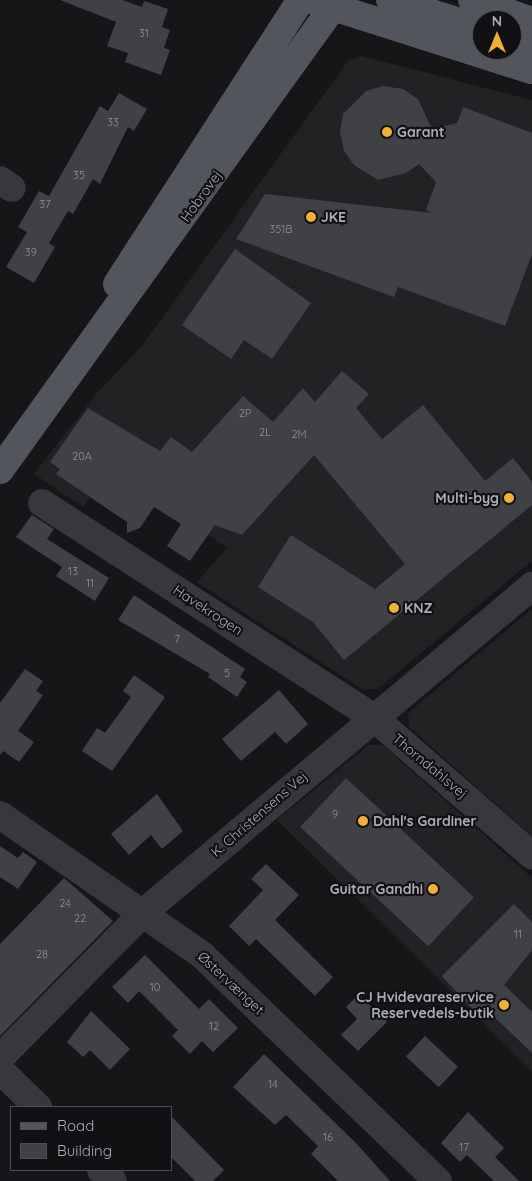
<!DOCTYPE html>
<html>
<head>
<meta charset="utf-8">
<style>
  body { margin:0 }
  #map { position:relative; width:532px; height:1181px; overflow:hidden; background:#161618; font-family:Quicksand,sans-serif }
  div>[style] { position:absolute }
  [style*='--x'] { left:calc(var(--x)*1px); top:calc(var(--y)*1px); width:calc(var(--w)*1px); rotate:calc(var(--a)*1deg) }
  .built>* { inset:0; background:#222225 }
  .building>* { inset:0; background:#404145; transform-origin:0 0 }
  .minor>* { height:28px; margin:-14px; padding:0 14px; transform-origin:14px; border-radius:14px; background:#37383d }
  .major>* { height:28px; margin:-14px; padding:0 14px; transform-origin:14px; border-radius:14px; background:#53555c }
  .dots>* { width:14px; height:14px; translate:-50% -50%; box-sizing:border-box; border:2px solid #111113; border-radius:50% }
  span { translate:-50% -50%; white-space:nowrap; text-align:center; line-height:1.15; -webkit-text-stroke:4.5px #111113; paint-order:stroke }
  .number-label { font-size:11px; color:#8e929b }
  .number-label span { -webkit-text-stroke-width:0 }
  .poi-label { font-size:14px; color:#a8adb8; font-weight:700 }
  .left { translate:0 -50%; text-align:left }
  .right { translate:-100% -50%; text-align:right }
  .street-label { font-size:14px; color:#a8adb8 }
  .legend { position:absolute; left:10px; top:1106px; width:162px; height:65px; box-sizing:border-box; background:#111113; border:1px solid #4d4f55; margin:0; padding:6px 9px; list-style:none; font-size:15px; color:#a8adb8 }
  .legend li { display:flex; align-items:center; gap:10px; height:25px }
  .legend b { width:25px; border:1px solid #4d4f55 }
  .north { position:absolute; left:472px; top:10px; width:50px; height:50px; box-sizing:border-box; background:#111113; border:1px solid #4d4f55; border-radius:50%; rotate:0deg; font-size:14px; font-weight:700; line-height:20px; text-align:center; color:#a8adb8 }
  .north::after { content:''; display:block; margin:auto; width:18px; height:22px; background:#f2b134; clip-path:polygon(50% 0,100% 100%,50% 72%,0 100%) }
</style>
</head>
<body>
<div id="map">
  <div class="built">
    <i style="clip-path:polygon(361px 56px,532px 100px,532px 561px,378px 689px,362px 689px,197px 582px,227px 548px,111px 466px,83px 507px,34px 474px,97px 393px,142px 346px,348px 61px)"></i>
    <i style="clip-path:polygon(532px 609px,532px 836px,409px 727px,408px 713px)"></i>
    <i style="clip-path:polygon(369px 745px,383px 745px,532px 878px,532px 1071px,277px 820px)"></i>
  </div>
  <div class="building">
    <i style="clip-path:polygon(60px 0,122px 0,142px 7px,144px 1px,168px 9px,162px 27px,170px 30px,164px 48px,170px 50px,161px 75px,125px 62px,128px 53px,107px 46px,116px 22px)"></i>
    <i style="clip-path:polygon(383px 86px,403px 89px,418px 99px,432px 129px,457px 123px,463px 107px,532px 133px,532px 254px,505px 326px,398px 287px,394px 297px,236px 239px,265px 194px,432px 213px,426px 210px,436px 182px,419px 164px,406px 173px,378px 180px,354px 165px,344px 151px,340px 132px,343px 114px,366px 91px)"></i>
    <i style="clip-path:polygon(119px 93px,147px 109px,134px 131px,128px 127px,100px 184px,93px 179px,73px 214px,68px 211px,49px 243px,55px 247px,34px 283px,6px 267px,27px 232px,18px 227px,39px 191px,49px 196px,100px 106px,108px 111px)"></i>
    <i style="clip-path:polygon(235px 249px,311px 303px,272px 359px,244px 340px,231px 359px,182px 325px)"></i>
    <i style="clip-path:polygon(342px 371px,369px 394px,356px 408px,382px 439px,423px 405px,485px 481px,513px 458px,532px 482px,532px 505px,344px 660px,313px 622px,258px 587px,291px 535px,375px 589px,405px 564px,314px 455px,242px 535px,215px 525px,190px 561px,167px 546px,181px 524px,154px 507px,140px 528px,127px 533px,127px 522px,56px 474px,60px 469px,50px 462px,88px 408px,160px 451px,171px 437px,192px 452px,243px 396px,273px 422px,303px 388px,315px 402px)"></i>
    <i style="clip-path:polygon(32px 515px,54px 529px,47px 539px,109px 578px,95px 601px,56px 576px,62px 567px,16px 537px)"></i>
    <i style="clip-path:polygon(134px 595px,245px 669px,240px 677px,247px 682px,237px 697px,208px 677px,210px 674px,118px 620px)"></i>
    <i style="clip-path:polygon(25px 669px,43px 681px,36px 691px,43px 695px,18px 731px,34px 742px,19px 762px,3px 751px,0 755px,0 703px)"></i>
    <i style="clip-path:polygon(134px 675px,165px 697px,112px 771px,82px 751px,97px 728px,105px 733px,131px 697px,123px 691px)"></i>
    <i style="clip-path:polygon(279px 690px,308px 724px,286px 744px,275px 732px,241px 761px,222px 739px)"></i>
    <i style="left:346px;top:778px;width:175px;height:67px;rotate:43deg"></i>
    <i style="clip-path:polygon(157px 794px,183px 831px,162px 849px,151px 835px,129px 855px,111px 834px)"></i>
    <i style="clip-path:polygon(0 846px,18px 858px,23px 852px,37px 862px,18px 889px,0 877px)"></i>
    <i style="clip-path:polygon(266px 864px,299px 895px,275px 920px,333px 977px,315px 996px,256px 939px,249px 946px,229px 926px,263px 890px,251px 879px)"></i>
    <i style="clip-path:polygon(64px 878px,113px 921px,0 1036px,0 944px)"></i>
    <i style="clip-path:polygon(514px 904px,532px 922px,532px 950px,504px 985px,532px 1012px,532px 1053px,483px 1006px,476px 1013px,442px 976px)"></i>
    <i style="clip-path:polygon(145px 955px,199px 1009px,209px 999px,238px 1028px,213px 1052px,202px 1041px,190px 1054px,172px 1036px,178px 1030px,139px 991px,128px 1003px,112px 987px)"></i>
    <i style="clip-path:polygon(359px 994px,387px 1022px,358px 1051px,341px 1035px,357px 1019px,346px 1007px)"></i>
    <i style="clip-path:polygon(91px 1011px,130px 1049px,110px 1070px,90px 1050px,83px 1057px,67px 1042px)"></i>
    <i style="left:425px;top:1036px;width:45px;height:28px;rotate:43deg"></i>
    <i style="clip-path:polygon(264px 1054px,356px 1143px,390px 1181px,338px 1181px,311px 1154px,318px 1146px,286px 1115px,275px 1125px,233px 1087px)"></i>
    <i style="clip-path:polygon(468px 1112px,504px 1148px,495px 1157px,519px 1181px,494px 1181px,467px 1155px,460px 1162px,441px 1143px)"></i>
    <i style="clip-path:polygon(171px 1116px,224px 1170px,213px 1181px,195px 1181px,171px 1157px)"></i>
  </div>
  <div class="minor">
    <i style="--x:0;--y:180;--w:14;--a:34"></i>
    <i style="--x:42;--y:503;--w:394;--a:32.9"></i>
    <i style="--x:373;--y:717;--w:211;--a:41"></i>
    <i style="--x:0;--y:815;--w:246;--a:34.7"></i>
    <i style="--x:202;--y:955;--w:327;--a:43.8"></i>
    <i style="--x:0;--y:1058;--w:205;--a:-45.4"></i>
    <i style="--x:144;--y:912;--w:507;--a:-40.04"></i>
    <i style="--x:0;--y:1070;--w:53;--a:44.2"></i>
    <i style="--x:101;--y:1170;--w:16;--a:43"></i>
  </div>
  <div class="major">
    <i style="--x:390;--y:0;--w:96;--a:17.5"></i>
    <i style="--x:472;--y:0;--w:64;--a:19.3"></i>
    <i style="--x:317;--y:2;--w:225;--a:17.6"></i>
    <i style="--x:512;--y:38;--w:21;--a:14"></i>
    <i style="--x:117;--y:284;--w:338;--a:-57.1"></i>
    <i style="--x:0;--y:470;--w:579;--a:-54.28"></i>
  </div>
  <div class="dots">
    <i style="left:387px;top:132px;background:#f2b134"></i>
    <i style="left:311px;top:217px;background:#f2b134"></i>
    <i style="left:509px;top:498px;background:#f2b134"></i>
    <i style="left:394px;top:608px;background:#f2b134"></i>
    <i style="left:363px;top:821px;background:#f2b134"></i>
    <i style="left:433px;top:889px;background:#f2b134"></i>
    <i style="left:504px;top:1005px;background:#f2b134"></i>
  </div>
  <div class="number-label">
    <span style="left:144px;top:33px">31</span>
    <span style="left:113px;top:122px">33</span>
    <span style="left:79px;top:175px">35</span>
    <span style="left:45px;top:204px">37</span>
    <span style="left:281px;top:229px">351B</span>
    <span style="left:31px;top:252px">39</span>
    <span style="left:245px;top:413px">2P</span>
    <span style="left:265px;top:432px">2L</span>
    <span style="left:299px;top:434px">2M</span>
    <span style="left:82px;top:456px">20A</span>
    <span style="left:73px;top:571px">13</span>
    <span style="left:90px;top:583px">11</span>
    <span style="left:177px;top:639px">7</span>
    <span style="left:227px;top:673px">5</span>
    <span style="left:335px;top:814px">9</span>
    <span style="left:65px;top:903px">24</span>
    <span style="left:80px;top:918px">22</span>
    <span style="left:518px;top:934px">11</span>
    <span style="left:42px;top:954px">28</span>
    <span style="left:155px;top:987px">10</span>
    <span style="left:214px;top:1026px">12</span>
    <span style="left:273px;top:1084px">14</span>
    <span style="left:328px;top:1137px">16</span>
    <span style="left:464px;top:1147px">17</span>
  </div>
  <div class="poi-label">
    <span class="left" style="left:397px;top:132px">Garant</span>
    <span class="left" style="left:321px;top:217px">JKE</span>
    <span class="right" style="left:499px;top:498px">Multi-byg</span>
    <span class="left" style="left:404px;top:608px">KNZ</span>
    <span class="left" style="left:373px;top:821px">Dahl's Gardiner</span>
    <span class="right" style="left:423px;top:889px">Guitar Gandhi</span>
    <span class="right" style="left:494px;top:1005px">CJ Hvidevareservice<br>Reservedels-butik</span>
  </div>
  <div class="street-label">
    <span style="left:201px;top:196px;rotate:-54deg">Hobrovej</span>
    <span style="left:208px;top:610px;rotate:33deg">Havekrogen</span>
    <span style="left:430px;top:766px;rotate:40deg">Thorndahlsvej</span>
    <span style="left:259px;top:814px;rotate:-41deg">K. Christensens Vej</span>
    <span style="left:231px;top:983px;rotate:43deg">Østervænget</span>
  </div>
  <ul class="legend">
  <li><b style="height:6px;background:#53555c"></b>Road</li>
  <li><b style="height:14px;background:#404145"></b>Building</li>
  </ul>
  <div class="north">N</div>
</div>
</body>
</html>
